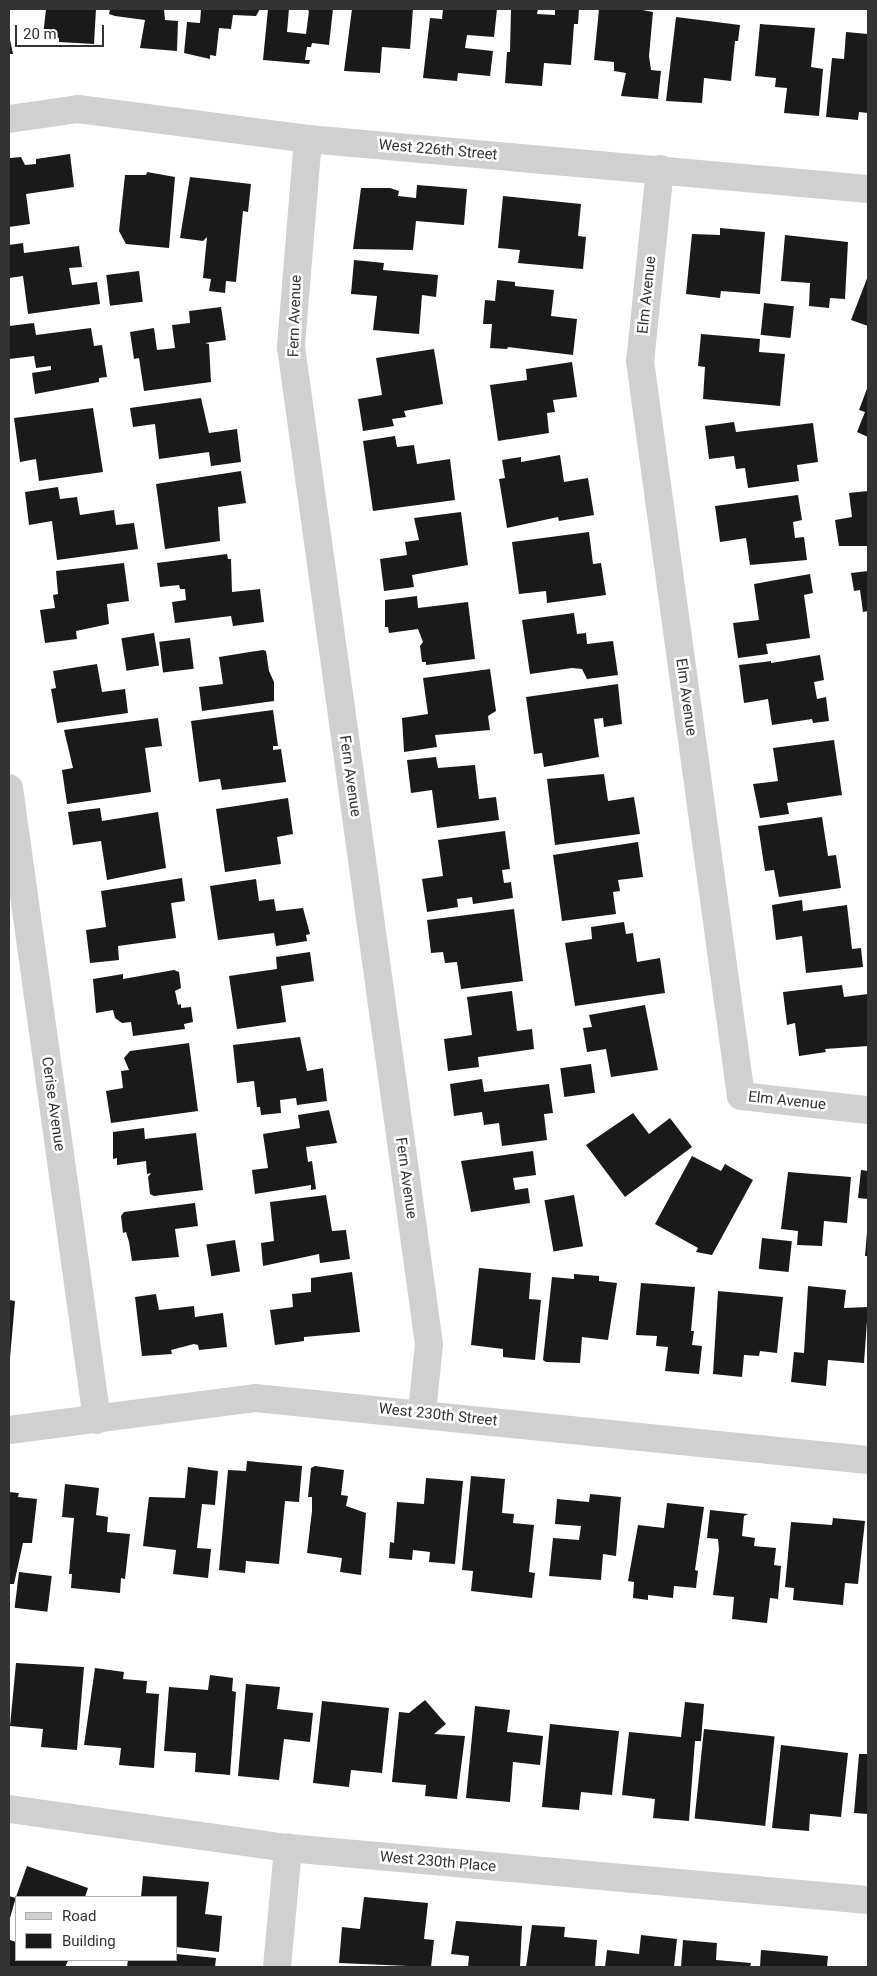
<!DOCTYPE html>
<html>
<head>
<meta charset="utf-8">
<style>
  body { margin:0 }
  #map { position:relative; width:877px; height:1976px; overflow:hidden; background:#fff; font-family:Roboto,sans-serif }
  div>[style] { position:absolute }
  [style*='--x'] { left:calc(var(--x)*1px); top:calc(var(--y)*1px); width:calc(var(--w)*1px); rotate:calc(var(--a)*1deg) }
  .building>* { inset:0; background:#1a1a1a; transform-origin:0 0 }
  .minor>* { height:28px; margin:-14px; padding:0 14px; transform-origin:14px; border-radius:14px; background:#d0d0d0 }
  span { translate:-50% -50%; white-space:nowrap; text-align:center; line-height:1.15; -webkit-text-stroke:5px #fff; paint-order:stroke }
  .street-label { font-size:15px; color:#333 }
  .frame { position:absolute; inset:0; border:10px solid #333; pointer-events:none }
  .legend { position:absolute; left:15px; top:1896px; width:162px; height:65px; box-sizing:border-box; background:#fff; border:1px solid #adadad; margin:0; padding:6px 9px; list-style:none; font-size:15px; color:#333 }
  .legend li { display:flex; align-items:center; gap:10px; height:25px }
  .legend b { width:25px; border:1px solid #adadad }
  .scale { position:absolute; left:15px; top:25px; width:89px; height:22px; box-sizing:border-box; border:2px solid #333; border-top:0; padding-left:6px; font-size:15px; line-height:18px; white-space:nowrap; color:#333; -webkit-text-stroke:4px #fff; paint-order:stroke }
</style>
</head>
<body>
<div id="map">
  <div class="building">
    <i style="clip-path:polygon(46px 9px,96px 9px,94px 44px,59px 42px,59px 38px,43px 36px)"></i>
    <i style="clip-path:polygon(110px 9px,164px 9px,165px 20px,178px 21px,177px 51px,140px 48px,145px 20px,115px 16px,109px 14px)"></i>
    <i style="clip-path:polygon(201px 9px,260px 9px,256px 16px,233px 15px,231px 29px,219px 28px,216px 56px,210px 55px,210px 59px,184px 53px,187px 22px,200px 23px)"></i>
    <i style="clip-path:polygon(268px 9px,289px 9px,287px 32px,306px 34px,309px 11px,306px 9px,333px 9px,329px 45px,312px 43px,311px 47px,307px 47px,305px 60px,310px 60px,309px 64px,263px 60px)"></i>
    <i style="clip-path:polygon(352px 9px,413px 9px,410px 49px,382px 47px,380px 73px,344px 71px)"></i>
    <i style="clip-path:polygon(443px 9px,497px 9px,494px 37px,467px 35px,465px 48px,493px 51px,490px 76px,458px 73px,457px 81px,423px 78px,430px 18px,442px 19px)"></i>
    <i style="clip-path:polygon(511px 9px,538px 9px,537px 14px,555px 15px,555px 9px,579px 9px,578px 24px,574px 24px,571px 65px,544px 63px,542px 86px,505px 83px,507px 52px,510px 52px)"></i>
    <i style="clip-path:polygon(599px 9px,637px 9px,653px 12px,649px 56px,651px 70px,661px 71px,658px 99px,621px 96px,626px 73px,614px 71px,614px 62px,594px 60px)"></i>
    <i style="clip-path:polygon(676px 17px,740px 25px,738px 41px,735px 41px,731px 81px,704px 78px,702px 103px,666px 101px)"></i>
    <i style="clip-path:polygon(760px 24px,815px 28px,811px 67px,823px 69px,819px 116px,784px 113px,787px 88px,775px 87px,776px 78px,755px 76px)"></i>
    <i style="clip-path:polygon(846px 32px,868px 34px,868px 113px,859px 112px,858px 120px,826px 117px,832px 58px,844px 59px)"></i>
    <i style="clip-path:polygon(9px 35px,13px 54px,9px 54px)"></i>
    <i style="clip-path:polygon(70px 154px,74px 187px,26px 194px,30px 224px,9px 227px,10px 158px,21px 157px,25px 165px,36px 164px,36px 159px)"></i>
    <i style="clip-path:polygon(147px 172px,175px 177px,169px 248px,126px 244px,119px 231px,125px 175px,146px 175px)"></i>
    <i style="clip-path:polygon(190px 177px,251px 184px,248px 212px,243px 211px,236px 282px,226px 281px,225px 293px,209px 291px,211px 279px,203px 278px,207px 237px,203px 241px,180px 238px)"></i>
    <i style="clip-path:polygon(417px 185px,467px 189px,464px 225px,416px 221px,413px 250px,353px 249px,361px 188px,390px 188px,399px 191px,398px 196px,416px 198px)"></i>
    <i style="clip-path:polygon(503px 196px,581px 204px,578px 236px,586px 237px,583px 269px,518px 263px,520px 250px,498px 248px)"></i>
    <i style="clip-path:polygon(720px 228px,765px 232px,760px 294px,721px 291px,720px 298px,686px 294px,692px 234px,720px 235px)"></i>
    <i style="clip-path:polygon(785px 235px,848px 242px,845px 299px,830px 298px,829px 308px,809px 306px,810px 283px,781px 281px)"></i>
    <i style="clip-path:polygon(23px 243px,24px 253px,79px 246px,82px 267px,69px 268px,72px 285px,97px 282px,100px 304px,28px 314px,23px 276px,9px 278px,9px 245px)"></i>
    <i style="clip-path:polygon(354px 260px,384px 263px,383px 270px,438px 275px,436px 297px,422px 295px,419px 334px,373px 330px,377px 296px,351px 294px)"></i>
    <i style="left:139px;top:271px;width:31px;height:33px;rotate:83deg"></i>
    <i style="clip-path:polygon(868px 276px,868px 326px,851px 320px)"></i>
    <i style="clip-path:polygon(497px 280px,515px 282px,515px 286px,554px 290px,551px 316px,577px 319px,573px 355px,508px 347px,507px 349px,490px 348px,492px 324px,483px 324px,485px 300px,495px 301px)"></i>
    <i style="left:764px;top:303px;width:30px;height:32px;rotate:6deg"></i>
    <i style="clip-path:polygon(221px 307px,226px 340px,205px 343px,209px 344px,211px 382px,144px 391px,139px 358px,134px 359px,130px 332px,154px 328px,157px 350px,175px 348px,172px 325px,190px 323px,189px 311px)"></i>
    <i style="clip-path:polygon(34px 323px,36px 335px,91px 328px,94px 346px,102px 345px,107px 377px,99px 378px,99px 382px,35px 394px,32px 373px,51px 370px,51px 366px,36px 368px,34px 356px,9px 359px,9px 326px)"></i>
    <i style="clip-path:polygon(701px 334px,760px 339px,759px 352px,785px 354px,780px 406px,703px 399px,705px 367px,698px 366px)"></i>
    <i style="clip-path:polygon(434px 349px,443px 404px,404px 411px,406px 417px,392px 419px,394px 426px,363px 431px,358px 399px,382px 395px,376px 358px)"></i>
    <i style="clip-path:polygon(572px 362px,577px 397px,553px 400px,555px 412px,547px 413px,549px 433px,498px 441px,490px 385px,527px 380px,526px 369px)"></i>
    <i style="clip-path:polygon(868px 386px,868px 437px,857px 432px,865px 412px,859px 410px)"></i>
    <i style="clip-path:polygon(201px 398px,209px 433px,237px 429px,241px 462px,211px 466px,209px 452px,159px 459px,155px 424px,133px 427px,130px 408px)"></i>
    <i style="clip-path:polygon(93px 408px,103px 472px,39px 481px,36px 459px,20px 462px,14px 418px)"></i>
    <i style="clip-path:polygon(734px 422px,736px 432px,813px 423px,818px 462px,797px 465px,799px 481px,748px 488px,745px 468px,736px 469px,734px 456px,709px 459px,705px 426px)"></i>
    <i style="clip-path:polygon(395px 436px,397px 447px,414px 445px,417px 464px,450px 459px,455px 500px,373px 511px,363px 441px)"></i>
    <i style="clip-path:polygon(560px 455px,564px 482px,588px 478px,594px 515px,559px 521px,558px 517px,507px 528px,499px 479px,505px 478px,502px 460px,521px 457px,521px 462px)"></i>
    <i style="clip-path:polygon(241px 471px,246px 503px,218px 507px,220px 541px,165px 549px,156px 484px)"></i>
    <i style="clip-path:polygon(58px 487px,60px 499px,77px 497px,80px 515px,114px 510px,116px 525px,134px 523px,138px 549px,57px 560px,52px 521px,29px 525px,25px 492px)"></i>
    <i style="clip-path:polygon(868px 491px,868px 546px,839px 546px,835px 520px,852px 517px,849px 493px)"></i>
    <i style="clip-path:polygon(798px 495px,802px 520px,793px 522px,795px 538px,804px 537px,807px 560px,750px 565px,746px 538px,720px 542px,715px 506px)"></i>
    <i style="clip-path:polygon(461px 512px,468px 565px,412px 575px,414px 587px,384px 591px,380px 559px,407px 555px,405px 542px,419px 540px,414px 518px)"></i>
    <i style="clip-path:polygon(589px 532px,593px 564px,601px 563px,606px 595px,547px 603px,546px 591px,519px 594px,512px 542px)"></i>
    <i style="clip-path:polygon(227px 554px,228px 559px,231px 559px,232px 592px,260px 589px,264px 622px,233px 626px,231px 616px,175px 623px,172px 602px,186px 600px,185px 589px,180px 589px,179px 585px,160px 587px,157px 563px)"></i>
    <i style="clip-path:polygon(124px 563px,129px 601px,107px 604px,109px 624px,76px 631px,77px 639px,45px 643px,40px 610px,55px 608px,53px 595px,58px 594px,56px 571px)"></i>
    <i style="clip-path:polygon(868px 571px,868px 611px,863px 612px,860px 590px,854px 591px,851px 573px)"></i>
    <i style="clip-path:polygon(810px 574px,813px 593px,804px 595px,810px 638px,766px 644px,768px 654px,738px 658px,733px 623px,759px 620px,754px 584px)"></i>
    <i style="clip-path:polygon(417px 596px,418px 608px,468px 602px,475px 659px,426px 665px,426px 662px,422px 662px,420px 646px,423px 642px,418px 629px,389px 633px,388px 627px,385px 627px,385px 600px)"></i>
    <i style="clip-path:polygon(574px 613px,577px 634px,586px 633px,587px 644px,613px 641px,618px 675px,587px 679px,582px 669px,572px 668px,530px 674px,522px 620px)"></i>
    <i style="left:154px;top:633px;width:33px;height:33px;rotate:81deg"></i>
    <i style="left:190px;top:638px;width:31px;height:31px;rotate:83deg"></i>
    <i style="clip-path:polygon(263px 650px,266px 651px,269px 671px,274px 682px,274px 701px,202px 711px,199px 687px,223px 684px,219px 657px)"></i>
    <i style="clip-path:polygon(820px 655px,824px 680px,814px 682px,817px 699px,826px 697px,829px 721px,813px 723px,812px 719px,772px 725px,768px 699px,744px 703px,739px 665px,771px 661px,771px 663px)"></i>
    <i style="clip-path:polygon(97px 664px,102px 692px,125px 689px,128px 713px,57px 723px,51px 689px,56px 688px,53px 671px)"></i>
    <i style="clip-path:polygon(490px 669px,496px 711px,488px 716px,490px 730px,435px 735px,437px 747px,404px 752px,402px 718px,428px 714px,423px 678px)"></i>
    <i style="clip-path:polygon(618px 684px,622px 724px,604px 727px,603px 718px,594px 719px,599px 757px,544px 767px,542px 753px,534px 754px,526px 697px)"></i>
    <i style="clip-path:polygon(273px 710px,278px 746px,273px 746px,273px 750px,281px 749px,286px 782px,222px 790px,220px 779px,199px 782px,191px 721px)"></i>
    <i style="clip-path:polygon(158px 718px,162px 746px,145px 748px,151px 792px,67px 804px,62px 770px,73px 768px,64px 730px)"></i>
    <i style="clip-path:polygon(834px 740px,842px 795px,787px 803px,789px 814px,760px 818px,753px 784px,778px 781px,773px 748px)"></i>
    <i style="clip-path:polygon(436px 757px,438px 768px,475px 765px,479px 799px,496px 797px,499px 820px,437px 828px,432px 790px,411px 793px,407px 760px)"></i>
    <i style="clip-path:polygon(604px 774px,608px 801px,634px 797px,640px 834px,555px 845px,547px 779px)"></i>
    <i style="clip-path:polygon(288px 798px,293px 834px,277px 837px,281px 864px,225px 872px,216px 809px)"></i>
    <i style="clip-path:polygon(100px 808px,102px 821px,158px 812px,166px 868px,107px 880px,101px 841px,73px 845px,68px 812px)"></i>
    <i style="clip-path:polygon(822px 817px,828px 856px,836px 855px,841px 888px,779px 897px,774px 870px,765px 871px,758px 826px)"></i>
    <i style="clip-path:polygon(505px 831px,510px 869px,502px 870px,504px 883px,511px 882px,513px 898px,473px 904px,472px 897px,457px 899px,458px 907px,427px 912px,422px 879px,443px 876px,438px 840px)"></i>
    <i style="clip-path:polygon(638px 842px,643px 877px,618px 880px,620px 891px,613px 892px,616px 914px,562px 921px,553px 855px)"></i>
    <i style="clip-path:polygon(182px 878px,185px 901px,171px 903px,176px 938px,118px 946px,119px 960px,90px 963px,86px 930px,106px 927px,101px 891px)"></i>
    <i style="clip-path:polygon(256px 879px,259px 901px,274px 899px,276px 911px,303px 908px,310px 934px,306px 935px,307px 941px,276px 946px,274px 933px,218px 940px,210px 886px)"></i>
    <i style="clip-path:polygon(802px 900px,803px 911px,847px 905px,852px 949px,861px 948px,863px 967px,806px 973px,802px 936px,776px 940px,772px 905px)"></i>
    <i style="clip-path:polygon(514px 909px,523px 981px,461px 989px,457px 962px,445px 963px,443px 952px,431px 953px,427px 920px)"></i>
    <i style="clip-path:polygon(624px 922px,626px 934px,633px 933px,637px 962px,660px 958px,665px 993px,575px 1006px,565px 943px,592px 939px,591px 927px)"></i>
    <i style="clip-path:polygon(310px 952px,314px 981px,281px 986px,286px 1022px,237px 1029px,229px 976px,277px 969px,276px 957px)"></i>
    <i style="clip-path:polygon(174px 970px,179px 972px,181px 988px,175px 991px,178px 1005px,181px 1004px,181px 1008px,191px 1007px,193px 1022px,184px 1024px,185px 1029px,133px 1036px,131px 1022px,122px 1023px,115px 1018px,113px 1010px,96px 1013px,93px 979px,123px 974px,123px 979px)"></i>
    <i style="clip-path:polygon(842px 985px,844px 997px,868px 994px,868px 1046px,825px 1049px,826px 1052px,799px 1056px,795px 1023px,787px 1025px,783px 992px)"></i>
    <i style="clip-path:polygon(512px 991px,517px 1031px,532px 1029px,534px 1049px,478px 1057px,479px 1067px,448px 1071px,444px 1039px,472px 1035px,467px 997px)"></i>
    <i style="clip-path:polygon(645px 1005px,658px 1070px,611px 1077px,606px 1049px,587px 1052px,583px 1028px,592px 1027px,589px 1015px)"></i>
    <i style="clip-path:polygon(300px 1037px,307px 1071px,323px 1068px,327px 1101px,297px 1105px,296px 1098px,280px 1100px,281px 1113px,261px 1115px,260px 1107px,257px 1107px,254px 1081px,237px 1083px,233px 1045px)"></i>
    <i style="clip-path:polygon(189px 1043px,198px 1111px,111px 1123px,106px 1091px,123px 1088px,121px 1071px,129px 1070px,124px 1058px,130px 1051px)"></i>
    <i style="left:591px;top:1064px;width:29px;height:31px;rotate:82deg"></i>
    <i style="clip-path:polygon(482px 1079px,484px 1092px,549px 1084px,553px 1113px,544px 1114px,547px 1140px,502px 1146px,499px 1123px,484px 1125px,482px 1112px,454px 1116px,450px 1084px)"></i>
    <i style="clip-path:polygon(329px 1110px,337px 1143px,306px 1147px,308px 1162px,312px 1161px,316px 1189px,311px 1190px,311px 1185px,255px 1194px,252px 1170px,268px 1168px,263px 1134px,300px 1128px,298px 1115px)"></i>
    <i style="clip-path:polygon(633px 1113px,649px 1134px,670px 1118px,692px 1147px,625px 1197px,586px 1145px)"></i>
    <i style="clip-path:polygon(144px 1128px,145px 1139px,196px 1133px,203px 1190px,154px 1196px,150px 1194px,148px 1177px,151px 1173px,147px 1174px,146px 1161px,117px 1165px,117px 1158px,113px 1159px,113px 1132px)"></i>
    <i style="clip-path:polygon(533px 1151px,536px 1175px,513px 1178px,515px 1190px,528px 1188px,530px 1203px,471px 1212px,461px 1161px)"></i>
    <i style="clip-path:polygon(692px 1156px,721px 1171px,725px 1164px,753px 1180px,712px 1255px,696px 1252px,698px 1248px,655px 1224px)"></i>
    <i style="clip-path:polygon(861px 1170px,868px 1171px,868px 1199px,858px 1198px)"></i>
    <i style="clip-path:polygon(788px 1172px,851px 1177px,847px 1223px,824px 1221px,822px 1246px,797px 1245px,798px 1231px,781px 1229px)"></i>
    <i style="clip-path:polygon(326px 1195px,332px 1231px,346px 1230px,350px 1259px,320px 1263px,319px 1254px,263px 1266px,261px 1243px,274px 1241px,270px 1202px)"></i>
    <i style="left:574px;top:1195px;width:52px;height:30px;rotate:80deg"></i>
    <i style="clip-path:polygon(195px 1203px,198px 1226px,175px 1229px,179px 1257px,132px 1261px,129px 1242px,126px 1232px,123px 1233px,121px 1216px,124px 1212px)"></i>
    <i style="clip-path:polygon(867px 1232px,868px 1232px,868px 1256px,865px 1256px)"></i>
    <i style="left:762px;top:1238px;width:30px;height:31px;rotate:6deg"></i>
    <i style="left:235px;top:1240px;width:32px;height:29px;rotate:81deg"></i>
    <i style="clip-path:polygon(479px 1268px,531px 1273px,529px 1299px,541px 1300px,535px 1360px,503px 1357px,503px 1349px,471px 1345px)"></i>
    <i style="clip-path:polygon(352px 1272px,360px 1332px,304px 1337px,304px 1341px,275px 1345px,270px 1310px,293px 1307px,292px 1294px,311px 1292px,311px 1278px)"></i>
    <i style="clip-path:polygon(574px 1274px,599px 1276px,599px 1281px,617px 1283px,608px 1340px,582px 1337px,580px 1363px,546px 1362px,543px 1360px,552px 1277px,574px 1279px)"></i>
    <i style="clip-path:polygon(641px 1283px,695px 1287px,691px 1331px,694px 1331px,692px 1345px,702px 1346px,699px 1374px,665px 1371px,668px 1347px,656px 1346px,657px 1336px,636px 1335px)"></i>
    <i style="clip-path:polygon(808px 1286px,846px 1290px,844px 1308px,868px 1307px,864px 1363px,828px 1360px,826px 1386px,791px 1382px,794px 1352px,804px 1353px)"></i>
    <i style="clip-path:polygon(718px 1291px,783px 1297px,777px 1353px,760px 1351px,759px 1356px,744px 1355px,742px 1377px,713px 1374px)"></i>
    <i style="clip-path:polygon(156px 1294px,159px 1310px,194px 1306px,195px 1317px,223px 1313px,227px 1347px,199px 1350px,198px 1345px,194px 1344px,171px 1350px,172px 1354px,142px 1356px,135px 1297px)"></i>
    <i style="clip-path:polygon(9px 1300px,15px 1301px,10px 1358px,9px 1358px)"></i>
    <i style="clip-path:polygon(247px 1461px,302px 1466px,299px 1502px,285px 1501px,279px 1564px,246px 1561px,245px 1573px,219px 1570px,228px 1470px,246px 1471px)"></i>
    <i style="clip-path:polygon(315px 1466px,344px 1470px,341px 1495px,348px 1496px,346px 1506px,366px 1513px,361px 1575px,340px 1572px,342px 1558px,307px 1553px,312px 1511px,312px 1497px,308px 1497px,311px 1468px)"></i>
    <i style="clip-path:polygon(188px 1467px,218px 1471px,215px 1505px,202px 1504px,197px 1548px,211px 1549px,208px 1578px,173px 1574px,176px 1550px,143px 1546px,149px 1497px,185px 1498px)"></i>
    <i style="clip-path:polygon(471px 1476px,505px 1479px,502px 1513px,514px 1514px,513px 1523px,534px 1525px,529px 1572px,535px 1573px,532px 1598px,471px 1591px,473px 1571px,462px 1570px)"></i>
    <i style="clip-path:polygon(426px 1478px,463px 1481px,455px 1564px,429px 1562px,430px 1552px,413px 1550px,412px 1560px,389px 1558px,390px 1542px,394px 1543px,397px 1502px,424px 1504px)"></i>
    <i style="clip-path:polygon(65px 1484px,99px 1488px,96px 1515px,108px 1517px,107px 1532px,130px 1534px,125px 1579px,121px 1578px,120px 1593px,71px 1588px,72px 1574px,69px 1574px,74px 1518px,62px 1517px)"></i>
    <i style="clip-path:polygon(9px 1492px,19px 1493px,18px 1497px,37px 1499px,32px 1543px,23px 1543px,14px 1584px,9px 1584px)"></i>
    <i style="clip-path:polygon(590px 1494px,621px 1497px,616px 1556px,603px 1554px,601px 1580px,549px 1576px,553px 1538px,579px 1540px,581px 1526px,555px 1524px,557px 1499px,589px 1502px)"></i>
    <i style="clip-path:polygon(667px 1503px,704px 1507px,695px 1570px,698px 1571px,696px 1588px,674px 1586px,673px 1598px,648px 1595px,648px 1600px,633px 1598px,634px 1582px,628px 1581px,638px 1525px,664px 1528px)"></i>
    <i style="clip-path:polygon(710px 1510px,748px 1514px,744px 1516px,742px 1536px,755px 1538px,754px 1546px,776px 1548px,774px 1565px,781px 1566px,778px 1599px,770px 1598px,767px 1623px,732px 1619px,734px 1597px,713px 1595px,719px 1550px,718px 1539px,707px 1538px)"></i>
    <i style="clip-path:polygon(833px 1518px,865px 1521px,858px 1584px,845px 1583px,843px 1605px,793px 1600px,794px 1588px,785px 1587px,791px 1522px,832px 1525px)"></i>
    <i style="left:19px;top:1572px;width:33px;height:36px;rotate:7deg"></i>
    <i style="clip-path:polygon(16px 1663px,84px 1667px,77px 1750px,41px 1747px,43px 1729px,10px 1726px)"></i>
    <i style="clip-path:polygon(95px 1668px,124px 1672px,123px 1679px,147px 1681px,146px 1693px,159px 1694px,154px 1768px,119px 1765px,121px 1748px,84px 1745px)"></i>
    <i style="clip-path:polygon(210px 1675px,233px 1678px,232px 1691px,236px 1692px,230px 1775px,195px 1772px,196px 1753px,164px 1751px,169px 1687px,208px 1690px)"></i>
    <i style="clip-path:polygon(246px 1684px,280px 1687px,277px 1709px,313px 1713px,310px 1742px,284px 1739px,279px 1780px,238px 1776px)"></i>
    <i style="clip-path:polygon(425px 1700px,446px 1724px,434px 1734px,465px 1736px,457px 1799px,425px 1796px,426px 1785px,392px 1782px,399px 1712px,409px 1713px)"></i>
    <i style="clip-path:polygon(322px 1701px,389px 1708px,382px 1773px,351px 1770px,349px 1787px,313px 1783px)"></i>
    <i style="clip-path:polygon(685px 1702px,704px 1704px,701px 1741px,695px 1741px,689px 1821px,653px 1818px,655px 1799px,622px 1795px,629px 1732px,681px 1737px)"></i>
    <i style="clip-path:polygon(475px 1706px,510px 1710px,507px 1732px,543px 1736px,540px 1765px,513px 1762px,510px 1802px,466px 1798px)"></i>
    <i style="clip-path:polygon(550px 1724px,619px 1731px,612px 1795px,581px 1792px,579px 1810px,542px 1807px)"></i>
    <i style="left:704px;top:1729px;width:71px;height:90px;rotate:6deg"></i>
    <i style="clip-path:polygon(781px 1745px,848px 1753px,841px 1817px,810px 1814px,809px 1831px,772px 1828px)"></i>
    <i style="clip-path:polygon(859px 1754px,868px 1754px,868px 1814px,854px 1813px)"></i>
    <i style="clip-path:polygon(27px 1866px,88px 1888px,85px 1897px,16px 1897px)"></i>
    <i style="clip-path:polygon(143px 1876px,209px 1882px,205px 1914px,222px 1916px,219px 1952px,176px 1947px,176px 1897px,141px 1897px)"></i>
    <i style="left:9px;top:1896px;width:7px;height:35px;rotate:16deg"></i>
    <i style="clip-path:polygon(364px 1897px,428px 1903px,424px 1939px,434px 1940px,431px 1967px,339px 1963px,342px 1927px,360px 1929px)"></i>
    <i style="clip-path:polygon(456px 1921px,522px 1926px,520px 1967px,468px 1967px,469px 1956px,451px 1954px)"></i>
    <i style="clip-path:polygon(532px 1925px,565px 1927px,564px 1937px,597px 1940px,595px 1967px,526px 1967px)"></i>
    <i style="clip-path:polygon(641px 1935px,677px 1939px,674px 1967px,605px 1967px,607px 1950px,639px 1954px)"></i>
    <i style="clip-path:polygon(10px 1940px,16px 1942px,16px 1960px,65px 1960px,68px 1961px,65px 1967px,9px 1967px)"></i>
    <i style="clip-path:polygon(683px 1940px,717px 1943px,716px 1960px,751px 1963px,750px 1967px,681px 1967px)"></i>
    <i style="clip-path:polygon(761px 1950px,828px 1956px,827px 1967px,760px 1967px)"></i>
    <i style="clip-path:polygon(176px 1954px,216px 1958px,215px 1967px,127px 1967px,128px 1960px,176px 1960px)"></i>
  </div>
  <div class="minor">
    <i style="--x:9;--y:119;--w:70;--a:-8.2"></i>
    <i style="--x:78;--y:109;--w:232;--a:7.4"></i>
    <i style="--x:308;--y:139;--w:562;--a:5.1"></i>
    <i style="--x:308;--y:139;--w:209;--a:94.7"></i>
    <i style="--x:291;--y:347;--w:1007;--a:82.12"></i>
    <i style="--x:429;--y:1344;--w:69;--a:95.8"></i>
    <i style="--x:660;--y:169;--w:193;--a:95.9"></i>
    <i style="--x:640;--y:361;--w:742;--a:82.18"></i>
    <i style="--x:741;--y:1096;--w:128;--a:6.3"></i>
    <i style="--x:9;--y:788;--w:638;--a:82.07"></i>
    <i style="--x:9;--y:1430;--w:248;--a:-7.4"></i>
    <i style="--x:255;--y:1398;--w:616;--a:5.78"></i>
    <i style="--x:9;--y:1809;--w:282;--a:8"></i>
    <i style="--x:288;--y:1848;--w:582;--a:5.12"></i>
    <i style="--x:277;--y:1967;--w:120;--a:-84.7"></i>
  </div>
  <div class="street-label">
    <span style="left:438px;top:150px;rotate:5deg">West 226th Street</span>
    <span style="left:647px;top:295px;rotate:-84deg">Elm Avenue</span>
    <span style="left:295px;top:316px;rotate:-88deg">Fern Avenue</span>
    <span style="left:686px;top:697px;rotate:82deg">Elm Avenue</span>
    <span style="left:350px;top:776px;rotate:82deg">Fern Avenue</span>
    <span style="left:787px;top:1101px;rotate:6deg">Elm Avenue</span>
    <span style="left:53px;top:1104px;rotate:82deg">Cerise Avenue</span>
    <span style="left:406px;top:1178px;rotate:82deg">Fern Avenue</span>
    <span style="left:438px;top:1415px;rotate:6deg">West 230th Street</span>
    <span style="left:438px;top:1862px;rotate:5deg">West 230th Place</span>
  </div>
  <div class="frame"></div>
  <ul class="legend">
  <li><b style="height:6px;background:#d0d0d0"></b>Road</li>
  <li><b style="height:14px;background:#1a1a1a"></b>Building</li>
  </ul>
  <div class="scale">20 m</div>
</div>
</body>
</html>
